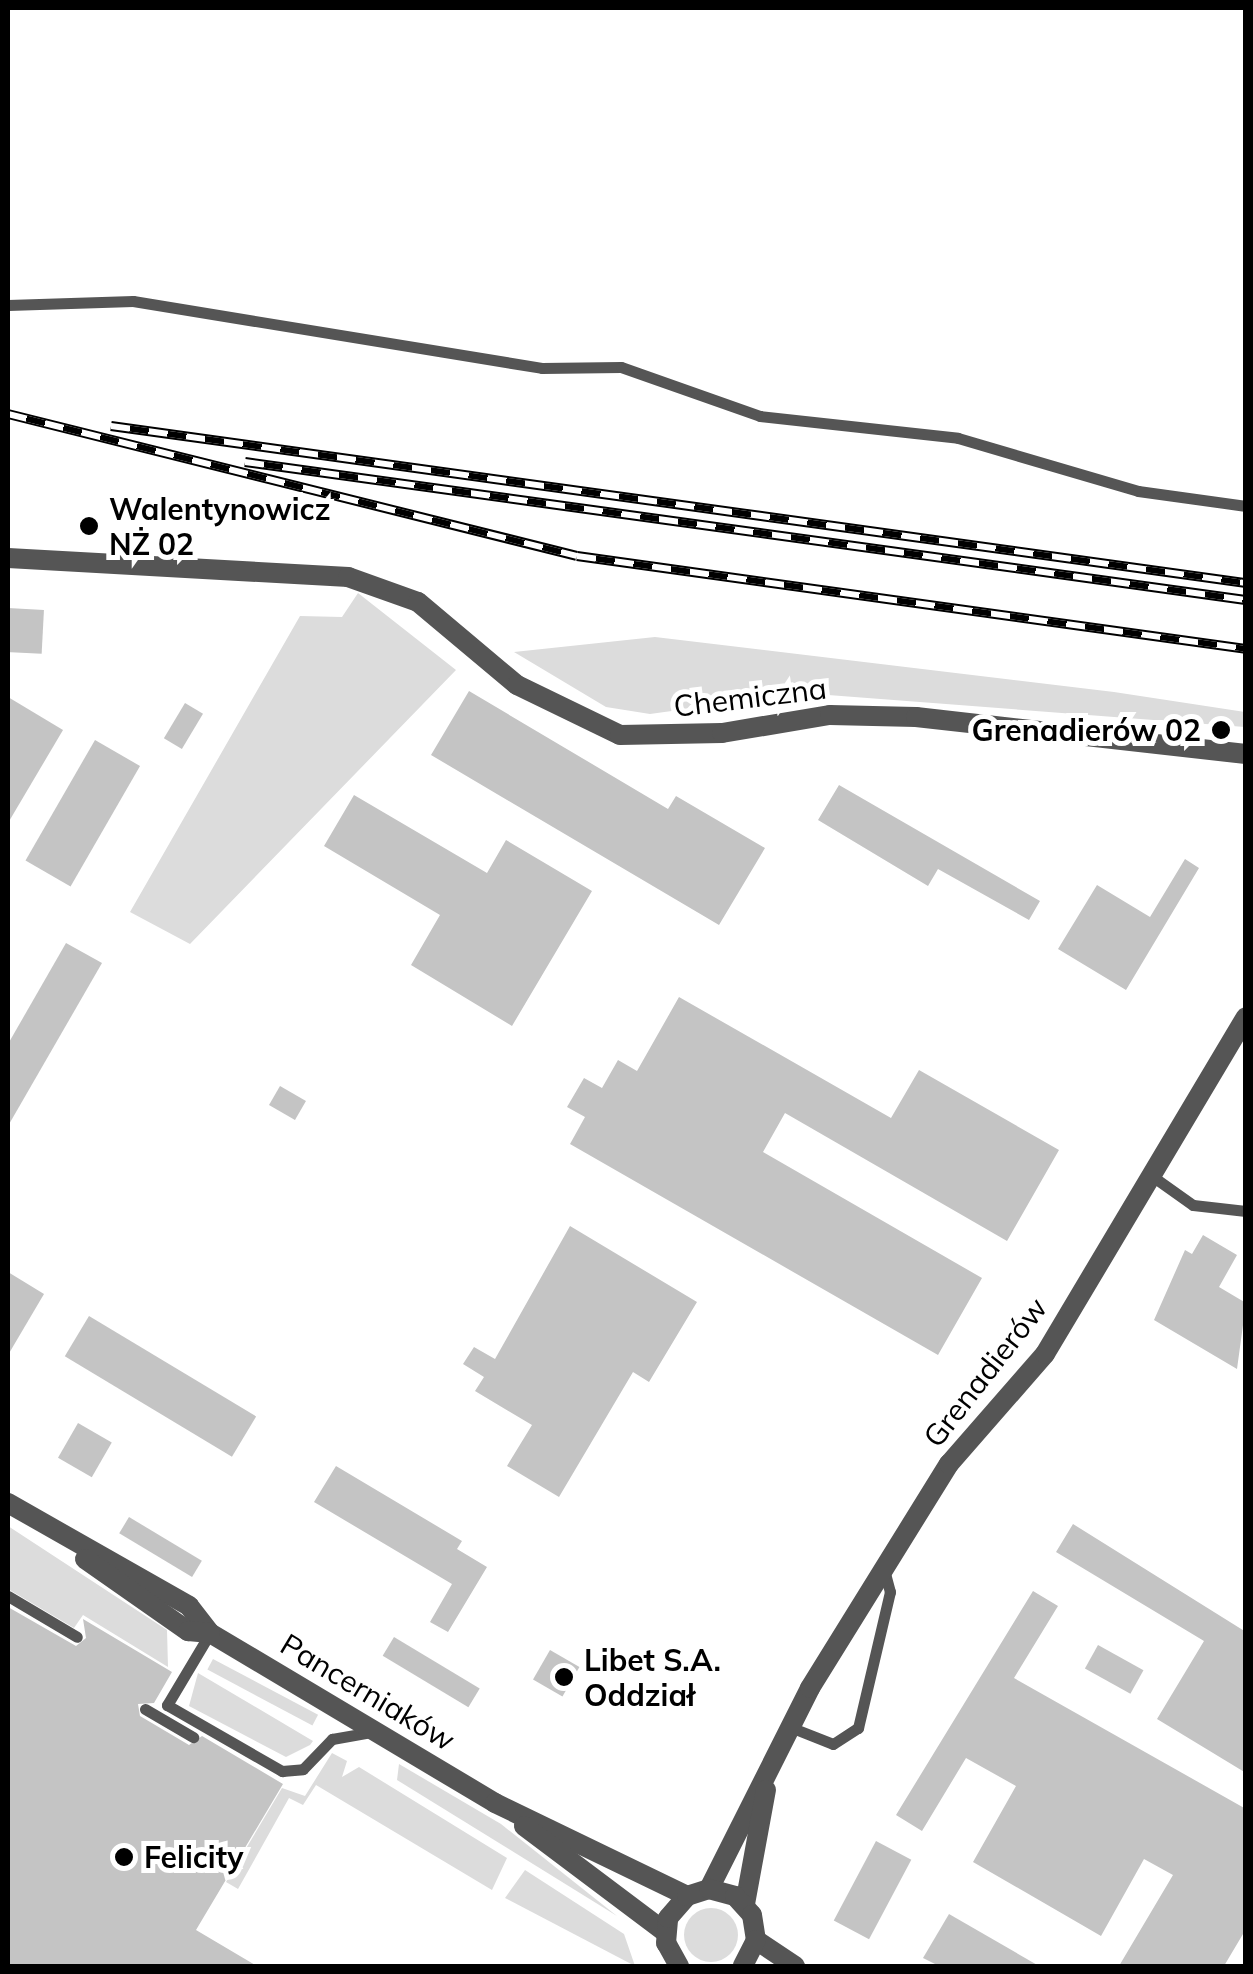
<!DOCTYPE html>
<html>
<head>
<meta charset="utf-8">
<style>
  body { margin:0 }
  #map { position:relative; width:1253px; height:1974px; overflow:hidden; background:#fff; font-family:Mulish,sans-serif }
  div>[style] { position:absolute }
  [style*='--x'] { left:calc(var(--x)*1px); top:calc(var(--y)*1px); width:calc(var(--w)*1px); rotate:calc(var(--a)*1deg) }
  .green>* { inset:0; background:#dcdcdc; transform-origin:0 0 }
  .round { border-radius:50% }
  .building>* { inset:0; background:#c4c4c4; transform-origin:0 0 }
  .service>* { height:11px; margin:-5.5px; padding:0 5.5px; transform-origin:5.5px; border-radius:5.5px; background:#555 }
  .minor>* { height:20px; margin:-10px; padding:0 10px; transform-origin:10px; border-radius:10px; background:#555 }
  .rail>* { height:10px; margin-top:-5px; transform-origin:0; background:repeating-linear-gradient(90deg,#fff 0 19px,#000 0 38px); box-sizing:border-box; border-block:2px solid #000 }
  .dots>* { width:28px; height:28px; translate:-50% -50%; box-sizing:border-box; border:5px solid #fff; border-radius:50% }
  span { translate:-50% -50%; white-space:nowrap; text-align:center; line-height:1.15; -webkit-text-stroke:10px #fff; paint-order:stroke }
  .poi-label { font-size:30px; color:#000; font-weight:700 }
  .left { translate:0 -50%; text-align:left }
  .right { translate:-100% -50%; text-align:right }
  .street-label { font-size:30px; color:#000 }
  .frame { position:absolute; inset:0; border:10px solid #000; pointer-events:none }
</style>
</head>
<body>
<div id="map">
  <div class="green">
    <i style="clip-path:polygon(358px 593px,456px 670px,190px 944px,130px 912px,300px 616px,342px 617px)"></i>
    <i style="clip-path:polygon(655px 637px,1114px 692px,1245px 712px,1245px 727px,802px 693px,650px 714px,606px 707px,514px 652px)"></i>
    <i style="clip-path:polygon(8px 1526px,167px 1630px,168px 1667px,83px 1615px,74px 1628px,8px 1589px)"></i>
    <i style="left:213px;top:1659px;width:119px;height:12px;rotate:28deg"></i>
    <i style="clip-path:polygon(198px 1673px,313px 1741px,310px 1745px,286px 1757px,189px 1706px)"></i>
    <i style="clip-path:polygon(332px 1753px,347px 1761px,342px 1777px,359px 1767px,507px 1858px,492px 1890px,316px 1785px,303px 1805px,289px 1798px,238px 1889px,226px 1882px,282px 1788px,305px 1796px)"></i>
    <i style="clip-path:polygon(399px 1764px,501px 1824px,617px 1916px,397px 1780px)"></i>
    <i style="clip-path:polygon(525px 1870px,624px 1934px,635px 1966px,505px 1898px)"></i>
    <i class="round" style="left:684px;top:1908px;width:54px;height:54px"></i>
  </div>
  <div class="building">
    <i style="left:8px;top:608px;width:36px;height:44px;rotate:3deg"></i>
    <i style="clip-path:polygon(469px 691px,668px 809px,676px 796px,765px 848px,719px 925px,431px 755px)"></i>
    <i style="clip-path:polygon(8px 697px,63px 730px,8px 823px)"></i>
    <i style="left:185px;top:703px;width:21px;height:41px;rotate:31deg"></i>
    <i style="left:95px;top:740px;width:52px;height:139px;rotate:30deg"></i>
    <i style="clip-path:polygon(839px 785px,1040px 901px,1029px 920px,938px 869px,928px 886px,818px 820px)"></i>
    <i style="clip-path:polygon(354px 795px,487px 873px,506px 840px,592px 891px,512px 1026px,411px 965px,440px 915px,324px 846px)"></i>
    <i style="clip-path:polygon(1185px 859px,1199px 868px,1126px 990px,1058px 949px,1097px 885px,1150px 917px)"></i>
    <i style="clip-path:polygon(66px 943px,102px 963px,8px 1126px,8px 1044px)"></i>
    <i style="clip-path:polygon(679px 997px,891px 1118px,919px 1070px,1059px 1150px,1007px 1241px,785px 1113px,763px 1152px,982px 1278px,938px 1355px,570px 1144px,585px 1117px,567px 1107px,584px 1078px,602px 1088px,618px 1060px,637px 1071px)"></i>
    <i style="left:280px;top:1086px;width:30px;height:22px;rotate:30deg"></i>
    <i style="clip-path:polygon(570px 1226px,697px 1302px,649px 1382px,633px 1372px,559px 1497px,507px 1466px,532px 1425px,475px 1391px,484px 1377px,463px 1364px,474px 1347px,495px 1359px)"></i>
    <i style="clip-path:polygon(1203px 1235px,1237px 1255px,1219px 1287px,1246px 1303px,1237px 1369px,1154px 1320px,1185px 1250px,1192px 1254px)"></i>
    <i style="clip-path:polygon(8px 1272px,44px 1294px,8px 1355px)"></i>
    <i style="left:89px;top:1316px;width:195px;height:47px;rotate:31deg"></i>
    <i style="left:78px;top:1423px;width:39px;height:40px;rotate:30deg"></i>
    <i style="clip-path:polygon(336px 1466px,462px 1541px,457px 1549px,487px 1567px,448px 1632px,430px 1622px,452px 1584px,314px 1502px)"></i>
    <i style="left:129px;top:1517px;width:85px;height:19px;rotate:31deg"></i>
    <i style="clip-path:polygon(1073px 1524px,1246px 1632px,1246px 1773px,1157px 1719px,1204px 1641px,1056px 1552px)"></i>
    <i style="clip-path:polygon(1033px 1591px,1058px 1606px,1014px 1678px,1246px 1809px,1246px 1929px,1224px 1966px,1119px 1966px,1173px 1875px,1144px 1859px,1101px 1936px,973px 1862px,1016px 1786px,966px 1758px,922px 1831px,896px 1815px)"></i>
    <i style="clip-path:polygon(8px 1607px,76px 1646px,86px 1638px,83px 1619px,172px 1672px,154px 1703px,138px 1704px,140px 1716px,189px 1745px,202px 1736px,283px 1784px,196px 1930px,257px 1966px,8px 1966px)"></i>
    <i style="left:394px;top:1637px;width:100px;height:22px;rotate:31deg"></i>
    <i style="left:1098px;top:1645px;width:52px;height:27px;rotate:29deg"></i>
    <i style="left:550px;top:1650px;width:34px;height:34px;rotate:30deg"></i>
    <i style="left:876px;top:1841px;width:40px;height:90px;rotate:28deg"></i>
    <i style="clip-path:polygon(949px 1914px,1039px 1966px,939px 1966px,923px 1958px)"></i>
  </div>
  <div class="service">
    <i style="--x:8;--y:305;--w:125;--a:-1.8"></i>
    <i style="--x:133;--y:301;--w:414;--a:9.3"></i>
    <i style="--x:542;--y:368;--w:79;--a:-0.7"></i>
    <i style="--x:621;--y:367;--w:147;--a:19.4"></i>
    <i style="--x:760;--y:416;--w:199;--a:6.3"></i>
    <i style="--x:958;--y:438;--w:188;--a:16.4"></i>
    <i style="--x:1138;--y:491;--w:109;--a:7.9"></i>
    <i style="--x:1152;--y:1176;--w:50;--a:35.3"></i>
    <i style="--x:1193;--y:1205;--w:53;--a:6.5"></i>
    <i style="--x:8;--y:1596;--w:80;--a:30.7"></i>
    <i style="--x:210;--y:1633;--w:84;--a:120.8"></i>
    <i style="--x:167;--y:1705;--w:133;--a:29.9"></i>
    <i style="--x:282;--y:1771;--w:21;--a:-5"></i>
    <i style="--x:303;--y:1769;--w:42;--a:-46"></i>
    <i style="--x:332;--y:1739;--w:41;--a:-9.9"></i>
    <i style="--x:145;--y:1709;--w:56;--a:30.3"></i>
    <i style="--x:790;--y:1727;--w:46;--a:21.6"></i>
    <i style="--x:833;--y:1744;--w:30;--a:-33"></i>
    <i style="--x:858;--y:1728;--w:140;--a:-76.8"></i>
    <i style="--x:890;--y:1592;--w:23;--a:-105"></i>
  </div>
  <div class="minor">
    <i style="--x:8;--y:558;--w:341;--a:3.2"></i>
    <i style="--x:348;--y:577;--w:74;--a:19.7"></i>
    <i style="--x:418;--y:602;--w:129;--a:40"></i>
    <i style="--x:517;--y:685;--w:114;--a:25.9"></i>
    <i style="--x:620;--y:735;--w:102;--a:-1.1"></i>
    <i style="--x:722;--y:733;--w:109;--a:-9.5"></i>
    <i style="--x:830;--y:715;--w:86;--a:1.3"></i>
    <i style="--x:916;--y:717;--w:332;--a:6.4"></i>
    <i style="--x:8;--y:1503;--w:208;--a:29.6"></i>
    <i style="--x:189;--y:1606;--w:34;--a:52"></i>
    <i style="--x:210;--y:1633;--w:332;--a:30.8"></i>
    <i style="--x:495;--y:1803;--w:213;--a:25.8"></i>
    <i style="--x:85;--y:1559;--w:126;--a:35"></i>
    <i style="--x:188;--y:1631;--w:22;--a:5"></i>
    <i style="--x:524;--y:1826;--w:176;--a:36.9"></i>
    <i style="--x:709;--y:1889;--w:225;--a:-63.3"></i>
    <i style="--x:810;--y:1688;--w:264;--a:-58.2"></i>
    <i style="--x:949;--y:1464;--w:146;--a:-48.9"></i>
    <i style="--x:1045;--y:1354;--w:392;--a:-59.2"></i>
    <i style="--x:745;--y:1904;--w:116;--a:-79.6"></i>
    <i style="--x:756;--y:1940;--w:47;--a:33.7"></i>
    <i style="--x:679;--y:1966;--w:26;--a:-119"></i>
    <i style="--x:666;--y:1943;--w:25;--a:-85"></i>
    <i style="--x:668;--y:1918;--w:29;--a:-49"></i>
    <i style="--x:687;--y:1896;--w:23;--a:-18"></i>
    <i style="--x:709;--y:1889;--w:27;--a:15"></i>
    <i style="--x:735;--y:1896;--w:25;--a:48"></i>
    <i style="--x:752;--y:1915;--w:25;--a:81"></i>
    <i style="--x:756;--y:1940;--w:29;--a:117"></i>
  </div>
  <div class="rail">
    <i style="--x:8;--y:414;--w:586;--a:14.01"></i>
    <i style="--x:577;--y:556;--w:675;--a:7.91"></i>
    <i style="--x:111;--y:426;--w:1146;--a:7.88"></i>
    <i style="--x:245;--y:462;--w:1010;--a:7.85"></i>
  </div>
  <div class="dots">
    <i style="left:89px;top:526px;background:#000"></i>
    <i style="left:1221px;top:730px;background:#000"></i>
    <i style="left:564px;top:1677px;background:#000"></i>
    <i style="left:124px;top:1857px;background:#000"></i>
  </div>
  <div class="poi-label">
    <span class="left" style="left:109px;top:526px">Walentynowicz<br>NŻ 02</span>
    <span class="right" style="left:1201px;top:730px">Grenadierów 02</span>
    <span class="left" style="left:584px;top:1677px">Libet S.A.<br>Oddział</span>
    <span class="left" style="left:144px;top:1857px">Felicity</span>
  </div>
  <div class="street-label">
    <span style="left:750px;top:697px;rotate:-7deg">Chemiczna</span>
    <span style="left:985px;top:1372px;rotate:-52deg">Grenadierów</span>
    <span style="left:368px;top:1692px;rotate:31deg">Pancerniaków</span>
  </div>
  <div class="frame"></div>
</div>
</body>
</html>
